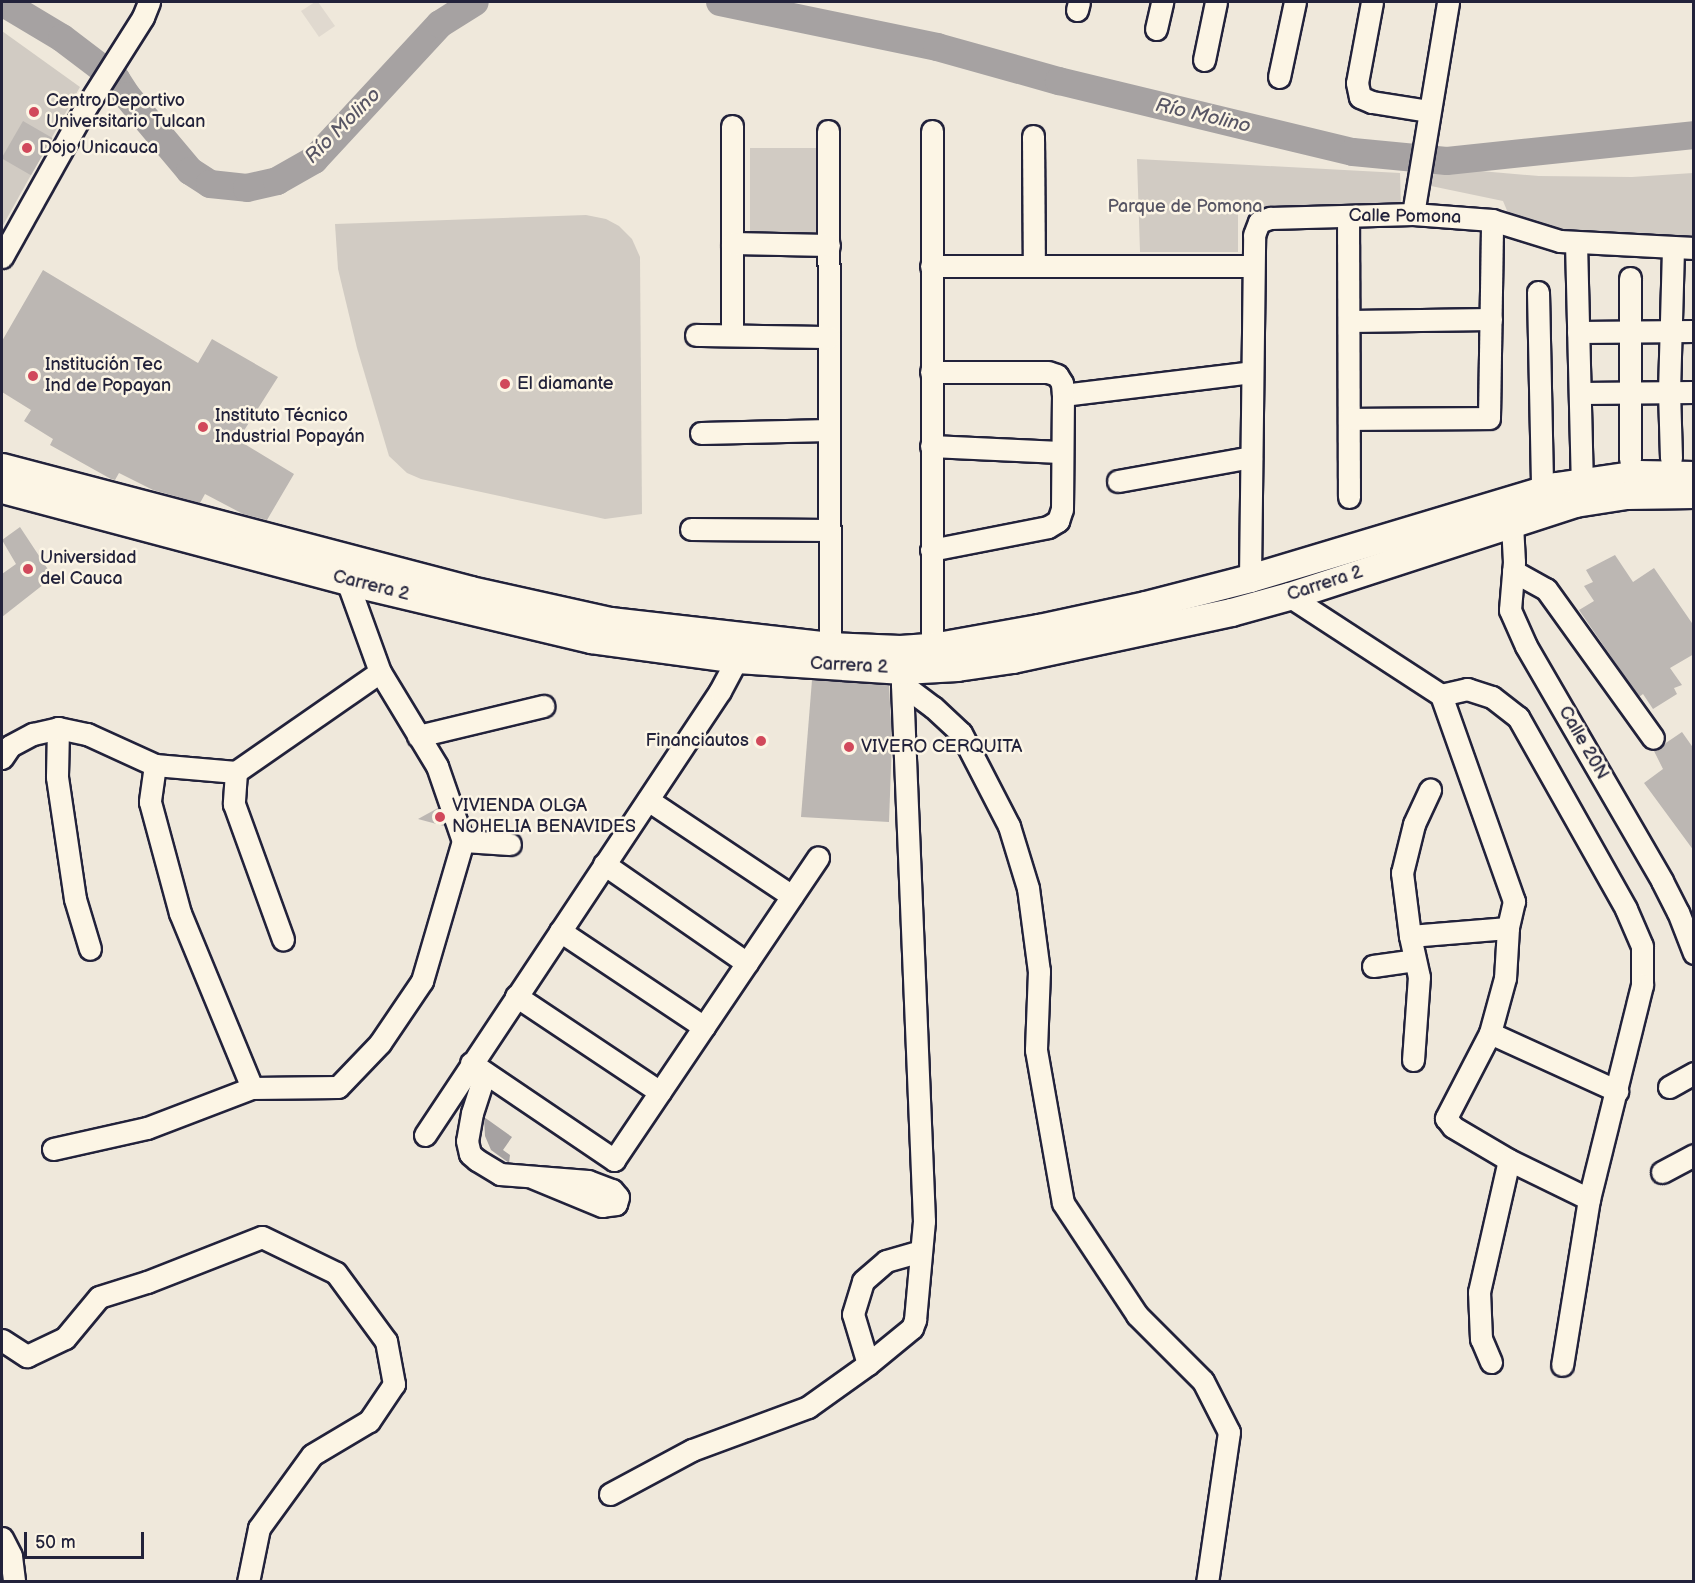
<!DOCTYPE html>
<html>
<head>
<meta charset="utf-8">
<style>
  body { margin:0 }
  #map { position:relative; width:1695px; height:1583px; overflow:hidden; background:#efe8db; font-family:"Balsamiq Sans",sans-serif }
  div>[style] { position:absolute }
  [style*='--x'] { left:calc(var(--x)*1px); top:calc(var(--y)*1px); width:calc(var(--w)*1px); rotate:calc(var(--a)*1deg) }
  .built>* { inset:0; background:#e0d9cf }
  .green>* { inset:0; background:#d1cbc3; transform-origin:0 0 }
  .water>* { inset:0; background:#a6a2a2 }
  .river>* { height:28px; margin:-14px; padding:0 14px; transform-origin:14px; border-radius:14px; background:#a6a2a2 }
  .building>* { inset:0; background:#bcb7b3; transform-origin:0 0 }
  .roads { filter:drop-shadow(2px 0 #22223b) drop-shadow(-2px 0 #22223b) drop-shadow(0 2px #22223b) drop-shadow(0 -2px #22223b) }
  .minor>* { height:21px; margin:-10.5px; padding:0 10.5px; transform-origin:10.5px; border-radius:10.5px; background:#fcf5e5 }
  .major>* { height:27px; margin:-13.5px; padding:0 13.5px; transform-origin:13.5px; border-radius:13.5px; background:#fcf5e5 }
  .dots>* { width:16px; height:16px; translate:-50% -50%; box-sizing:border-box; border:3px solid #fcf5e5; border-radius:50% }
  span { translate:-50% -50%; white-space:nowrap; text-align:center; line-height:1.15; -webkit-text-stroke:5px #fcf5e5; paint-order:stroke }
  .poi-label { font-size:18px; color:#22223b }
  .left { translate:0 -50%; text-align:left }
  .right { translate:-100% -50%; text-align:right }
  .park-label { font-size:18px; color:#575564 }
  .street-label { font-size:18px; color:#22223b }
  .water-label { font-size:20px; color:#575564; font-style:italic }
  .frame { position:absolute; inset:0; border:3px solid #22223b; pointer-events:none }
  .scale { position:absolute; left:24px; top:1532px; width:120px; height:27px; box-sizing:border-box; border:3px solid #22223b; border-top:0; padding-left:8px; font-size:18px; line-height:21px; white-space:nowrap; color:#22223b; -webkit-text-stroke:4px #fcf5e5; paint-order:stroke }
</style>
</head>
<body>
<div id="map">
  <div class="built">
    <i style="clip-path:polygon(315px 2px,318px 2px,335px 26px,319px 37px,301px 11px)"></i>
  </div>
  <div class="green">
    <i style="clip-path:polygon(2px 31px,80px 87px,2px 227px)"></i>
    <i style="left:750px;top:148px;width:66px;height:88px"></i>
    <i style="clip-path:polygon(1137px 159px,1400px 173px,1401px 207px,1238px 208px,1238px 252px,1140px 252px)"></i>
    <i style="clip-path:polygon(1435px 167px,1539px 176px,1632px 177px,1693px 173px,1693px 239px,1588px 233px,1511px 220px,1503px 201px,1431px 186px)"></i>
    <i style="clip-path:polygon(586px 215px,606px 219px,619px 226px,632px 239px,640px 257px,642px 514px,605px 519px,421px 479px,407px 473px,389px 456px,357px 348px,338px 269px,335px 224px)"></i>
  </div>
  <div class="water">
    <i style="clip-path:polygon(484px 1117px,512px 1137px,503px 1150px,510px 1155px,509px 1163px,491px 1150px,485px 1136px)"></i>
  </div>
  <div class="river">
    <i style="--x:2;--y:2;--w:70;--a:31"></i>
    <i style="--x:62;--y:38;--w:68;--a:37.2"></i>
    <i style="--x:116;--y:79;--w:20;--a:57"></i>
    <i style="--x:127;--y:96;--w:98;--a:50"></i>
    <i style="--x:190;--y:171;--w:24;--a:33"></i>
    <i style="--x:210;--y:184;--w:37;--a:6"></i>
    <i style="--x:247;--y:188;--w:31;--a:-13"></i>
    <i style="--x:277;--y:181;--w:43;--a:-29.6"></i>
    <i style="--x:314;--y:160;--w:185;--a:-47.2"></i>
    <i style="--x:440;--y:24;--w:41;--a:-32.2"></i>
    <i style="--x:720;--y:2;--w:222;--a:11.7"></i>
    <i style="--x:937;--y:47;--w:127;--a:15.6"></i>
    <i style="--x:1059;--y:81;--w:302;--a:13.6"></i>
    <i style="--x:1353;--y:152;--w:94;--a:5.5"></i>
    <i style="--x:1447;--y:161;--w:248;--a:-6"></i>
  </div>
  <div class="building">
    <i style="left:23px;top:121px;width:34px;height:43px;rotate:30deg"></i>
    <i style="clip-path:polygon(43px 270px,198px 363px,212px 339px,278px 377px,238px 440px,294px 474px,267px 520px,243px 514px,205px 494px,200px 503px,153px 490px,119px 473px,115px 480px,111px 479px,50px 445px,53px 439px,24px 421px,31px 410px,2px 392px,2px 341px)"></i>
    <i style="clip-path:polygon(20px 527px,53px 577px,2px 617px,2px 574px,16px 564px,2px 540px)"></i>
    <i style="clip-path:polygon(1615px 555px,1633px 582px,1654px 568px,1694px 626px,1694px 654px,1670px 668px,1682px 685px,1674px 688px,1677px 694px,1653px 709px,1643px 694px,1639px 697px,1579px 610px,1594px 601px,1584px 586px,1593px 582px,1586px 570px)"></i>
    <i style="clip-path:polygon(812px 680px,889px 685px,892px 740px,889px 822px,801px 817px)"></i>
    <i style="clip-path:polygon(1682px 732px,1694px 749px,1694px 851px,1644px 783px,1663px 769px,1654px 751px)"></i>
    <i style="clip-path:polygon(438px 808px,444px 826px,418px 819px)"></i>
  </div>
  <div class="roads">
    <div class="minor">
      <i style="--x:1372;--y:2;--w:82;--a:100.5"></i>
      <i style="--x:1357;--y:83;--w:14;--a:78"></i>
      <i style="--x:1360;--y:97;--w:13;--a:23"></i>
      <i style="--x:1372;--y:102;--w:58;--a:9"></i>
      <i style="--x:1077;--y:10;--w:8;--a:-76"></i>
      <i style="--x:1156;--y:29;--w:28;--a:-77"></i>
      <i style="--x:1204;--y:60;--w:59;--a:-78.3"></i>
      <i style="--x:1279;--y:77;--w:77;--a:-78"></i>
      <i style="--x:732;--y:126;--w:209;--a:90"></i>
      <i style="--x:828;--y:131;--w:515;--a:89.78"></i>
      <i style="--x:932;--y:131;--w:516;--a:90"></i>
      <i style="--x:1033;--y:136;--w:130;--a:89.6"></i>
      <i style="--x:1413;--y:214;--w:215;--a:-80.6"></i>
      <i style="--x:1348;--y:216;--w:281;--a:89.8"></i>
      <i style="--x:1576;--y:242;--w:240;--a:88.6"></i>
      <i style="--x:732;--y:243;--w:97;--a:1.2"></i>
      <i style="--x:2;--y:257;--w:166;--a:-60.8"></i>
      <i style="--x:83;--y:112;--w:112;--a:-57.7"></i>
      <i style="--x:143;--y:17;--w:16;--a:-68"></i>
      <i style="--x:931;--y:266;--w:322;--a:0"></i>
      <i style="--x:1538;--y:292;--w:198;--a:88.8"></i>
      <i style="--x:1350;--y:321;--w:141;--a:-0.8"></i>
      <i style="--x:1578;--y:332;--w:116;--a:-0.5"></i>
      <i style="--x:696;--y:335;--w:133;--a:0.9"></i>
      <i style="--x:1580;--y:393;--w:114;--a:-0.5"></i>
      <i style="--x:1063;--y:395;--w:190;--a:-6.9"></i>
      <i style="--x:1349;--y:419;--w:140;--a:-0.4"></i>
      <i style="--x:1489;--y:418;--w:198;--a:-89.1"></i>
      <i style="--x:701;--y:433;--w:128;--a:-1.3"></i>
      <i style="--x:931;--y:446;--w:129;--a:2.7"></i>
      <i style="--x:1671;--y:458;--w:66;--a:-91.7"></i>
      <i style="--x:1669;--y:392;--w:145;--a:-88.4"></i>
      <i style="--x:1630;--y:459;--w:181;--a:-90"></i>
      <i style="--x:1118;--y:481;--w:135;--a:-10.2"></i>
      <i style="--x:1512;--y:524;--w:38;--a:87"></i>
      <i style="--x:1514;--y:562;--w:48;--a:94.8"></i>
      <i style="--x:1510;--y:610;--w:39;--a:66"></i>
      <i style="--x:1526;--y:646;--w:272;--a:59.9"></i>
      <i style="--x:1662;--y:881;--w:35;--a:63"></i>
      <i style="--x:1678;--y:912;--w:44;--a:68.7"></i>
      <i style="--x:691;--y:529;--w:139;--a:0.4"></i>
      <i style="--x:931;--y:550;--w:119;--a:-11.1"></i>
      <i style="--x:1048;--y:527;--w:12;--a:-31"></i>
      <i style="--x:1058;--y:521;--w:13;--a:-72"></i>
      <i style="--x:1062;--y:509;--w:114;--a:-89.5"></i>
      <i style="--x:1063;--y:395;--w:12;--a:-95"></i>
      <i style="--x:1062;--y:383;--w:9;--a:-122"></i>
      <i style="--x:1057;--y:375;--w:9;--a:-162"></i>
      <i style="--x:1048;--y:372;--w:117;--a:180"></i>
      <i style="--x:1513;--y:571;--w:38;--a:29"></i>
      <i style="--x:1546;--y:589;--w:183;--a:54.3"></i>
      <i style="--x:1250;--y:578;--w:343;--a:-89.3"></i>
      <i style="--x:1254;--y:235;--w:14;--a:-69"></i>
      <i style="--x:1259;--y:222;--w:12;--a:-20"></i>
      <i style="--x:1270;--y:218;--w:143;--a:-1.6"></i>
      <i style="--x:1413;--y:214;--w:79;--a:4.3"></i>
      <i style="--x:1492;--y:220;--w:71;--a:17.2"></i>
      <i style="--x:1560;--y:241;--w:134;--a:3"></i>
      <i style="--x:1289;--y:596;--w:181;--a:33.1"></i>
      <i style="--x:1441;--y:695;--w:219;--a:70.5"></i>
      <i style="--x:1514;--y:901;--w:28;--a:103"></i>
      <i style="--x:1508;--y:928;--w:50;--a:93.4"></i>
      <i style="--x:1505;--y:978;--w:57;--a:105.3"></i>
      <i style="--x:1490;--y:1033;--w:96;--a:117.4"></i>
      <i style="--x:1446;--y:1118;--w:11;--a:52"></i>
      <i style="--x:1453;--y:1127;--w:65;--a:30.5"></i>
      <i style="--x:1509;--y:1160;--w:89;--a:26"></i>
      <i style="--x:903;--y:670;--w:14;--a:94"></i>
      <i style="--x:902;--y:684;--w:39;--a:37"></i>
      <i style="--x:933;--y:707;--w:38;--a:43"></i>
      <i style="--x:961;--y:733;--w:105;--a:62.7"></i>
      <i style="--x:1009;--y:826;--w:65;--a:73"></i>
      <i style="--x:1028;--y:888;--w:84;--a:82.5"></i>
      <i style="--x:1039;--y:971;--w:79;--a:92.2"></i>
      <i style="--x:1036;--y:1050;--w:155;--a:80"></i>
      <i style="--x:1063;--y:1203;--w:134;--a:56.5"></i>
      <i style="--x:1137;--y:1315;--w:93;--a:45"></i>
      <i style="--x:1203;--y:1381;--w:57;--a:63"></i>
      <i style="--x:1229;--y:1432;--w:152;--a:98.3"></i>
      <i style="--x:1441;--y:695;--w:27;--a:-13"></i>
      <i style="--x:1467;--y:689;--w:26;--a:18"></i>
      <i style="--x:1492;--y:697;--w:33;--a:38"></i>
      <i style="--x:1518;--y:717;--w:220;--a:60.6"></i>
      <i style="--x:1626;--y:909;--w:40;--a:66.6"></i>
      <i style="--x:1642;--y:946;--w:39;--a:90"></i>
      <i style="--x:1642;--y:985;--w:220;--a:103.9"></i>
      <i style="--x:1589;--y:1199;--w:168;--a:99.2"></i>
      <i style="--x:58;--y:728;--w:49;--a:91.2"></i>
      <i style="--x:57;--y:777;--w:123;--a:81.6"></i>
      <i style="--x:75;--y:899;--w:52;--a:73.3"></i>
      <i style="--x:418;--y:736;--w:129;--a:-13.5"></i>
      <i style="--x:2;--y:758;--w:14;--a:-56"></i>
      <i style="--x:10;--y:746;--w:26;--a:-28"></i>
      <i style="--x:33;--y:734;--w:26;--a:-13"></i>
      <i style="--x:58;--y:728;--w:30;--a:12"></i>
      <i style="--x:87;--y:734;--w:75;--a:24.5"></i>
      <i style="--x:155;--y:765;--w:81;--a:4.9"></i>
      <i style="--x:236;--y:772;--w:175;--a:-34.8"></i>
      <i style="--x:155;--y:765;--w:37;--a:98"></i>
      <i style="--x:150;--y:802;--w:115;--a:74.9"></i>
      <i style="--x:180;--y:913;--w:189;--a:67.6"></i>
      <i style="--x:236;--y:772;--w:32;--a:94"></i>
      <i style="--x:234;--y:804;--w:144;--a:70.1"></i>
      <i style="--x:648;--y:800;--w:173;--a:33.7"></i>
      <i style="--x:463;--y:841;--w:47;--a:3.7"></i>
      <i style="--x:604;--y:864;--w:174;--a:34.7"></i>
      <i style="--x:560;--y:931;--w:173;--a:33.7"></i>
      <i style="--x:1410;--y:936;--w:98;--a:-4.7"></i>
      <i style="--x:1373;--y:966;--w:42;--a:-8.1"></i>
      <i style="--x:516;--y:996;--w:173;--a:33.7"></i>
      <i style="--x:1490;--y:1033;--w:140;--a:24.5"></i>
      <i style="--x:1413;--y:1060;--w:83;--a:-85.9"></i>
      <i style="--x:1419;--y:977;--w:42;--a:-102.4"></i>
      <i style="--x:1410;--y:936;--w:64;--a:-97.2"></i>
      <i style="--x:1402;--y:873;--w:50;--a:-76.2"></i>
      <i style="--x:1414;--y:824;--w:38;--a:-65"></i>
      <i style="--x:471;--y:1063;--w:173;--a:34.1"></i>
      <i style="--x:614;--y:1160;--w:365;--a:-56"></i>
      <i style="--x:485;--y:1073;--w:42;--a:108"></i>
      <i style="--x:472;--y:1113;--w:28;--a:100"></i>
      <i style="--x:467;--y:1141;--w:13;--a:77"></i>
      <i style="--x:470;--y:1154;--w:9;--a:41"></i>
      <i style="--x:477;--y:1160;--w:27;--a:31"></i>
      <i style="--x:500;--y:1174;--w:88;--a:4.5"></i>
      <i style="--x:588;--y:1181;--w:26;--a:21"></i>
      <i style="--x:612;--y:1190;--w:9;--a:49"></i>
      <i style="--x:618;--y:1197;--w:7;--a:106"></i>
      <i style="--x:616;--y:1204;--w:14;--a:172"></i>
      <i style="--x:602;--y:1206;--w:74;--a:-157.6"></i>
      <i style="--x:1669;--y:1087;--w:29;--a:-29"></i>
      <i style="--x:425;--y:1135;--w:533;--a:-56.4"></i>
      <i style="--x:720;--y:691;--w:36;--a:-62"></i>
      <i style="--x:53;--y:1149;--w:96;--a:-12.6"></i>
      <i style="--x:147;--y:1128;--w:112;--a:-20.9"></i>
      <i style="--x:252;--y:1088;--w:86;--a:-0.7"></i>
      <i style="--x:338;--y:1087;--w:61;--a:-46.3"></i>
      <i style="--x:380;--y:1043;--w:75;--a:-55.9"></i>
      <i style="--x:422;--y:981;--w:146;--a:-73.7"></i>
      <i style="--x:463;--y:841;--w:79;--a:-109.1"></i>
      <i style="--x:437;--y:766;--w:110;--a:-121.2"></i>
      <i style="--x:380;--y:672;--w:97;--a:-109.9"></i>
      <i style="--x:1662;--y:1172;--w:36;--a:-28"></i>
      <i style="--x:2;--y:1340;--w:30;--a:33"></i>
      <i style="--x:27;--y:1356;--w:42;--a:-25.3"></i>
      <i style="--x:65;--y:1338;--w:53;--a:-50.3"></i>
      <i style="--x:99;--y:1297;--w:50;--a:-17.4"></i>
      <i style="--x:147;--y:1282;--w:123;--a:-21.4"></i>
      <i style="--x:262;--y:1237;--w:82;--a:25.9"></i>
      <i style="--x:336;--y:1273;--w:84;--a:53.7"></i>
      <i style="--x:386;--y:1341;--w:44;--a:79.5"></i>
      <i style="--x:394;--y:1384;--w:45;--a:124"></i>
      <i style="--x:369;--y:1421;--w:66;--a:149.2"></i>
      <i style="--x:312;--y:1455;--w:90;--a:126"></i>
      <i style="--x:259;--y:1528;--w:55;--a:101.5"></i>
      <i style="--x:1491;--y:1362;--w:25;--a:-113"></i>
      <i style="--x:1481;--y:1339;--w:47;--a:-92.4"></i>
      <i style="--x:1479;--y:1292;--w:135;--a:-77.2"></i>
      <i style="--x:868;--y:1364;--w:52;--a:-106.7"></i>
      <i style="--x:853;--y:1314;--w:34;--a:-73"></i>
      <i style="--x:863;--y:1281;--w:30;--a:-41"></i>
      <i style="--x:886;--y:1261;--w:36;--a:-16"></i>
      <i style="--x:610;--y:1494;--w:93;--a:-28.2"></i>
      <i style="--x:692;--y:1450;--w:124;--a:-20.3"></i>
      <i style="--x:808;--y:1407;--w:74;--a:-35.6"></i>
      <i style="--x:868;--y:1364;--w:57;--a:-39.3"></i>
      <i style="--x:912;--y:1328;--w:9;--a:-69"></i>
      <i style="--x:915;--y:1320;--w:99;--a:-84.8"></i>
      <i style="--x:924;--y:1221;--w:537;--a:-92.35"></i>
      <i style="--x:2;--y:1538;--w:20;--a:63"></i>
      <i style="--x:11;--y:1556;--w:26;--a:83"></i>
    </div>
    <div class="major">
      <i style="--x:2;--y:467;--w:484;--a:14.7"></i>
      <i style="--x:470;--y:590;--w:143;--a:12.5"></i>
      <i style="--x:610;--y:621;--w:221;--a:6.5"></i>
      <i style="--x:830;--y:646;--w:70;--a:2.5"></i>
      <i style="--x:900;--y:649;--w:32;--a:-4"></i>
      <i style="--x:932;--y:647;--w:109;--a:-10.1"></i>
      <i style="--x:1039;--y:628;--w:108;--a:-12.2"></i>
      <i style="--x:1145;--y:605;--w:108;--a:-14.4"></i>
      <i style="--x:1250;--y:578;--w:320;--a:-16.7"></i>
      <i style="--x:1556;--y:486;--w:83;--a:-8.3"></i>
      <i style="--x:1638;--y:474;--w:56;--a:1"></i>
      <i style="--x:2;--y:489;--w:357;--a:14.9"></i>
      <i style="--x:347;--y:581;--w:251;--a:13.4"></i>
      <i style="--x:591;--y:639;--w:147;--a:7.8"></i>
      <i style="--x:737;--y:659;--w:166;--a:3.8"></i>
      <i style="--x:903;--y:670;--w:54;--a:-3.2"></i>
      <i style="--x:957;--y:667;--w:56;--a:-8.3"></i>
      <i style="--x:1012;--y:659;--w:224;--a:-12.1"></i>
      <i style="--x:1231;--y:612;--w:60;--a:-15.4"></i>
      <i style="--x:1289;--y:596;--w:301;--a:-18"></i>
      <i style="--x:1575;--y:503;--w:52;--a:-8.9"></i>
      <i style="--x:1626;--y:495;--w:68;--a:-0.8"></i>
    </div>
  </div>
  <div class="dots">
    <i style="left:34px;top:112px;background:#d1495b"></i>
    <i style="left:27px;top:148px;background:#d1495b"></i>
    <i style="left:33px;top:376px;background:#d1495b"></i>
    <i style="left:505px;top:384px;background:#d1495b"></i>
    <i style="left:203px;top:427px;background:#d1495b"></i>
    <i style="left:28px;top:569px;background:#d1495b"></i>
    <i style="left:761px;top:741px;background:#d1495b"></i>
    <i style="left:849px;top:747px;background:#d1495b"></i>
    <i style="left:440px;top:817px;background:#d1495b"></i>
  </div>
  <div class="poi-label">
    <span class="left" style="left:46px;top:112px">Centro Deportivo<br>Universitario Tulcan</span>
    <span class="left" style="left:39px;top:148px">Dojo Unicauca</span>
    <span class="left" style="left:45px;top:376px">Institución Tec<br>Ind de Popayan</span>
    <span class="left" style="left:517px;top:384px">El diamante</span>
    <span class="left" style="left:215px;top:427px">Instituto Técnico<br>Industrial Popayán</span>
    <span class="left" style="left:40px;top:569px">Universidad<br>del Cauca</span>
    <span class="right" style="left:749px;top:741px">Financiautos</span>
    <span class="left" style="left:861px;top:747px">VIVERO CERQUITA</span>
    <span class="left" style="left:452px;top:817px">VIVIENDA OLGA<br>NOHELIA BENAVIDES</span>
  </div>
  <div class="park-label">
    <span style="left:1185px;top:207px">Parque de Pomona</span>
  </div>
  <div class="street-label">
    <span style="left:1405px;top:217px;rotate:1deg">Calle Pomona</span>
    <span style="left:1325px;top:584px;rotate:-18deg">Carrera 2</span>
    <span style="left:371px;top:586px;rotate:14deg">Carrera 2</span>
    <span style="left:849px;top:666px;rotate:3deg">Carrera 2</span>
    <span style="left:1583px;top:743px;rotate:60deg">Calle 20N</span>
  </div>
  <div class="water-label">
    <span style="left:1203px;top:116px;rotate:13deg">Río Molino</span>
    <span style="left:343px;top:126px;rotate:-45deg">Río Molino</span>
  </div>
  <div class="frame"></div>
  <div class="scale">50 m</div>
</div>
</body>
</html>
